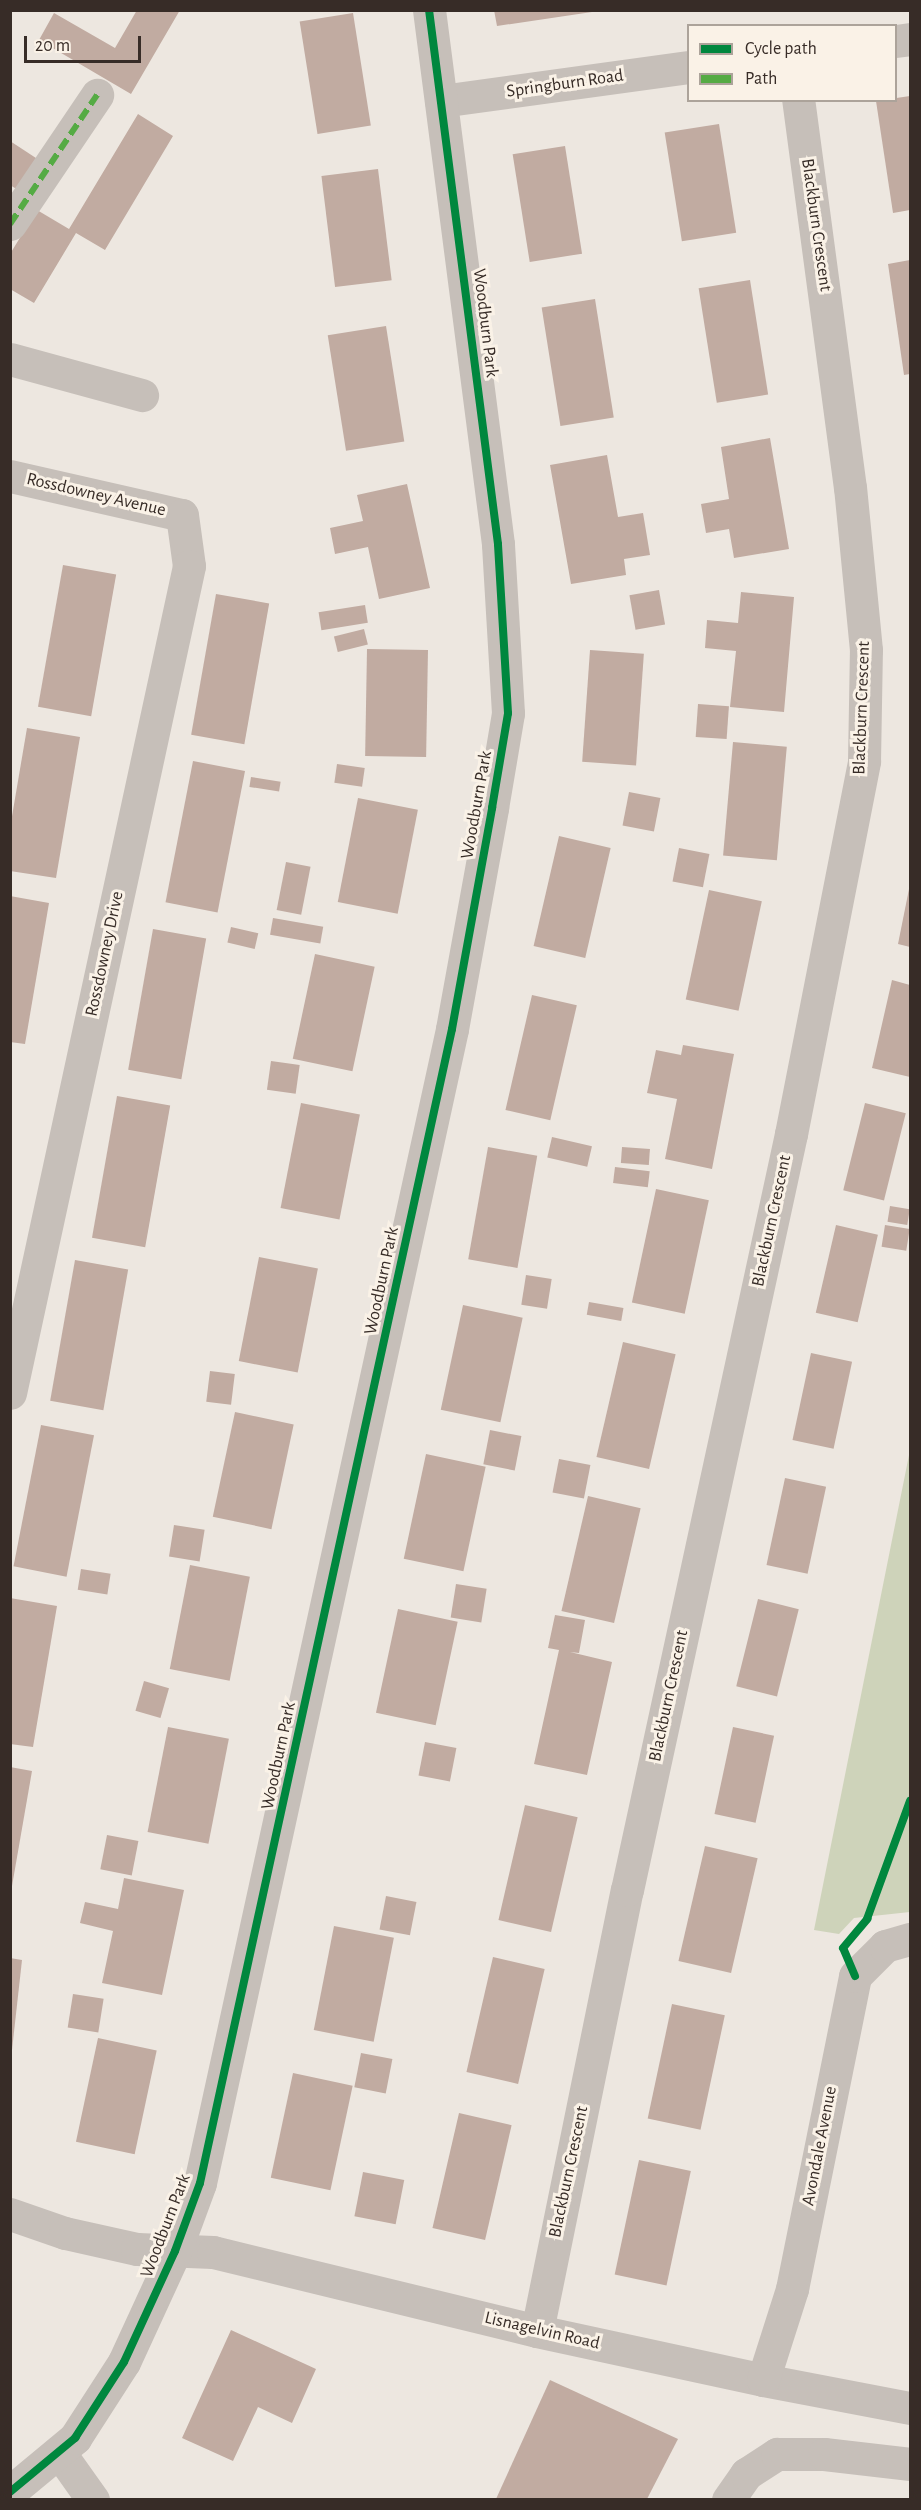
<!DOCTYPE html>
<html>
<head>
<meta charset="utf-8">
<style>
  body { margin:0 }
  #map { position:relative; width:921px; height:2510px; overflow:hidden; background:#ede7e0; font-family:"Alegreya Sans",sans-serif }
  div>[style] { position:absolute }
  [style*='--x'] { left:calc(var(--x)*1px); top:calc(var(--y)*1px); width:calc(var(--w)*1px); rotate:calc(var(--a)*1deg) }
  .green>* { inset:0; background:#ced3ba }
  .building>* { inset:0; background:#c1aba1; transform-origin:0 0 }
  .minor>* { height:33px; margin:-16.5px; padding:0 16.5px; transform-origin:16.5px; border-radius:16.5px; background:#c6bfb9 }
  .quiet>* { height:6px; margin-top:-3px; transform-origin:0; background:repeating-linear-gradient(90deg,#55ab44 0 12px,transparent 0 18px) }
  .cycleway>* { height:8px; margin:-4px; padding:0 4px; transform-origin:4px; border-radius:4px; background:#00873e }
  span { translate:-50% -50%; white-space:nowrap; text-align:center; line-height:1.15; -webkit-text-stroke:6px #faf2e7; paint-order:stroke }
  .street-label { font-size:18px; color:#372c27 }
  .frame { position:absolute; inset:0; border:12px solid #372c27; pointer-events:none }
  .legend { position:absolute; left:687px; top:24px; width:210px; height:78px; box-sizing:border-box; background:#faf2e7; border:2px solid #aca39a; margin:0; padding:8px 10px; list-style:none; font-size:18px; color:#372c27 }
  .legend li { display:flex; align-items:center; gap:12px; height:30px }
  .legend b { width:30px; border:2px solid #aca39a }
  .scale { position:absolute; left:24px; top:36px; width:117px; height:27px; box-sizing:border-box; border:3px solid #372c27; border-top:0; padding-left:8px; font-size:18px; line-height:21px; white-space:nowrap; color:#372c27; -webkit-text-stroke:4px #faf2e7; paint-order:stroke }
</style>
</head>
<body>
<div id="map">
  <div class="green">
    <i style="clip-path:polygon(910px 1450px,910px 1912px,854px 1918px,839px 1934px,814px 1930px)"></i>
  </div>
  <div class="building">
    <i style="clip-path:polygon(137px 10px,180px 10px,131px 94px,39px 40px,54px 13px,115px 48px)"></i>
    <i style="clip-path:polygon(494px 10px,592px 10px,592px 12px,497px 26px)"></i>
    <i style="left:353px;top:13px;width:114px;height:54px;rotate:81deg"></i>
    <i style="clip-path:polygon(910px 96px,910px 210px,893px 213px,876px 101px)"></i>
    <i style="clip-path:polygon(138px 114px,173px 136px,105px 250px,76px 233px,34px 303px,10px 289px,10px 254px,37px 210px,69px 229px)"></i>
    <i style="left:719px;top:124px;width:110px;height:55px;rotate:81deg"></i>
    <i style="clip-path:polygon(10px 141px,39px 160px,18px 190px,10px 185px)"></i>
    <i style="left:565px;top:146px;width:109px;height:53px;rotate:81deg"></i>
    <i style="left:378px;top:169px;width:112px;height:57px;rotate:83deg"></i>
    <i style="clip-path:polygon(910px 260px,910px 374px,904px 375px,888px 264px)"></i>
    <i style="left:750px;top:280px;width:116px;height:52px;rotate:81deg"></i>
    <i style="left:595px;top:299px;width:120px;height:54px;rotate:81deg"></i>
    <i style="left:386px;top:326px;width:117px;height:59px;rotate:81deg"></i>
    <i style="clip-path:polygon(770px 438px,789px 549px,734px 558px,729px 529px,706px 533px,701px 504px,729px 499px,721px 447px)"></i>
    <i style="clip-path:polygon(607px 455px,618px 517px,643px 513px,650px 555px,624px 559px,626px 575px,571px 584px,550px 465px)"></i>
    <i style="clip-path:polygon(407px 484px,430px 588px,379px 599px,368px 547px,335px 554px,330px 528px,363px 521px,357px 495px)"></i>
    <i style="left:63px;top:565px;width:54px;height:144px;rotate:10deg"></i>
    <i style="left:659px;top:590px;width:35px;height:30px;rotate:80deg"></i>
    <i style="clip-path:polygon(741px 592px,794px 597px,784px 712px,730px 707px,736px 651px,705px 648px,707px 620px,738px 623px)"></i>
    <i style="left:216px;top:594px;width:54px;height:143px;rotate:10deg"></i>
    <i style="left:365px;top:605px;width:18px;height:47px;rotate:81deg"></i>
    <i style="left:364px;top:629px;width:16px;height:31px;rotate:76deg"></i>
    <i style="left:367px;top:649px;width:61px;height:107px;rotate:1deg"></i>
    <i style="left:590px;top:650px;width:54px;height:112px;rotate:4deg"></i>
    <i style="left:698px;top:704px;width:31px;height:33px;rotate:4deg"></i>
    <i style="clip-path:polygon(27px 728px,80px 737px,56px 878px,10px 871px,10px 828px)"></i>
    <i style="left:733px;top:742px;width:54px;height:114px;rotate:5deg"></i>
    <i style="left:193px;top:761px;width:53px;height:144px;rotate:11deg"></i>
    <i style="left:337px;top:764px;width:28px;height:19px;rotate:8deg"></i>
    <i style="left:251px;top:777px;width:30px;height:10px;rotate:9deg"></i>
    <i style="left:629px;top:792px;width:32px;height:34px;rotate:11deg"></i>
    <i style="left:358px;top:798px;width:61px;height:106px;rotate:11deg"></i>
    <i style="left:559px;top:836px;width:53px;height:113px;rotate:13deg"></i>
    <i style="left:679px;top:848px;width:31px;height:34px;rotate:11deg"></i>
    <i style="left:286px;top:862px;width:25px;height:49px;rotate:11deg"></i>
    <i style="clip-path:polygon(909px 889px,910px 889px,910px 947px,898px 944px)"></i>
    <i style="left:709px;top:890px;width:54px;height:112px;rotate:12deg"></i>
    <i style="clip-path:polygon(10px 896px,49px 903px,25px 1044px,10px 1042px)"></i>
    <i style="left:273px;top:918px;width:51px;height:17px;rotate:10deg"></i>
    <i style="left:231px;top:927px;width:28px;height:16px;rotate:13deg"></i>
    <i style="left:153px;top:929px;width:54px;height:143px;rotate:10deg"></i>
    <i style="left:315px;top:954px;width:61px;height:107px;rotate:12deg"></i>
    <i style="clip-path:polygon(892px 980px,910px 985px,910px 1077px,872px 1068px)"></i>
    <i style="left:532px;top:995px;width:46px;height:118px;rotate:13deg"></i>
    <i style="clip-path:polygon(683px 1045px,734px 1054px,712px 1169px,665px 1159px,677px 1099px,647px 1093px,656px 1050px,681px 1055px)"></i>
    <i style="left:271px;top:1061px;width:29px;height:29px;rotate:8deg"></i>
    <i style="left:117px;top:1096px;width:54px;height:144px;rotate:10deg"></i>
    <i style="left:301px;top:1103px;width:60px;height:107px;rotate:11deg"></i>
    <i style="left:865px;top:1103px;width:42px;height:90px;rotate:14deg"></i>
    <i style="left:552px;top:1137px;width:41px;height:21px;rotate:13deg"></i>
    <i style="left:488px;top:1147px;width:50px;height:114px;rotate:10deg"></i>
    <i style="left:622px;top:1147px;width:28px;height:16px;rotate:4deg"></i>
    <i style="left:615px;top:1167px;width:35px;height:16px;rotate:7deg"></i>
    <i style="left:656px;top:1189px;width:54px;height:116px;rotate:12deg"></i>
    <i style="left:890px;top:1206px;width:20px;height:16px;rotate:9deg"></i>
    <i style="left:836px;top:1225px;width:43px;height:90px;rotate:13deg"></i>
    <i style="left:885px;top:1225px;width:25px;height:22px;rotate:9deg"></i>
    <i style="left:259px;top:1257px;width:60px;height:106px;rotate:11deg"></i>
    <i style="left:75px;top:1260px;width:54px;height:143px;rotate:10deg"></i>
    <i style="left:526px;top:1275px;width:26px;height:30px;rotate:9deg"></i>
    <i style="left:589px;top:1302px;width:35px;height:13px;rotate:10deg"></i>
    <i style="left:463px;top:1305px;width:61px;height:107px;rotate:12deg"></i>
    <i style="left:623px;top:1342px;width:54px;height:118px;rotate:13deg"></i>
    <i style="left:811px;top:1353px;width:42px;height:89px;rotate:12deg"></i>
    <i style="left:210px;top:1371px;width:25px;height:31px;rotate:7deg"></i>
    <i style="left:235px;top:1412px;width:60px;height:107px;rotate:12deg"></i>
    <i style="left:41px;top:1425px;width:54px;height:144px;rotate:11deg"></i>
    <i style="left:490px;top:1430px;width:32px;height:35px;rotate:11deg"></i>
    <i style="left:426px;top:1454px;width:61px;height:107px;rotate:12deg"></i>
    <i style="left:559px;top:1459px;width:32px;height:34px;rotate:11deg"></i>
    <i style="left:785px;top:1478px;width:42px;height:89px;rotate:12deg"></i>
    <i style="left:588px;top:1496px;width:54px;height:118px;rotate:13deg"></i>
    <i style="left:174px;top:1525px;width:31px;height:32px;rotate:9deg"></i>
    <i style="left:190px;top:1565px;width:61px;height:106px;rotate:11deg"></i>
    <i style="left:81px;top:1569px;width:30px;height:21px;rotate:9deg"></i>
    <i style="left:456px;top:1584px;width:31px;height:34px;rotate:9deg"></i>
    <i style="clip-path:polygon(10px 1598px,57px 1606px,33px 1747px,10px 1744px)"></i>
    <i style="left:758px;top:1599px;width:42px;height:90px;rotate:14deg"></i>
    <i style="left:398px;top:1609px;width:61px;height:106px;rotate:12deg"></i>
    <i style="clip-path:polygon(555px 1615px,585px 1620px,579px 1653px,570px 1652px,612px 1662px,587px 1775px,534px 1764px,559px 1650px,548px 1648px)"></i>
    <i style="left:144px;top:1681px;width:26px;height:31px;rotate:16deg"></i>
    <i style="left:168px;top:1727px;width:62px;height:107px;rotate:11deg"></i>
    <i style="left:733px;top:1727px;width:42px;height:89px;rotate:12deg"></i>
    <i style="left:425px;top:1742px;width:32px;height:34px;rotate:11deg"></i>
    <i style="clip-path:polygon(10px 1767px,32px 1771px,12px 1886px,10px 1886px)"></i>
    <i style="left:525px;top:1805px;width:54px;height:118px;rotate:13deg"></i>
    <i style="left:107px;top:1835px;width:32px;height:35px;rotate:11deg"></i>
    <i style="left:705px;top:1846px;width:54px;height:118px;rotate:13deg"></i>
    <i style="clip-path:polygon(124px 1878px,184px 1890px,162px 1995px,102px 1983px,113px 1931px,80px 1923px,85px 1902px,118px 1909px)"></i>
    <i style="left:386px;top:1896px;width:31px;height:34px;rotate:11deg"></i>
    <i style="left:334px;top:1926px;width:61px;height:106px;rotate:11deg"></i>
    <i style="left:493px;top:1957px;width:53px;height:118px;rotate:13deg"></i>
    <i style="clip-path:polygon(10px 1958px,22px 1960px,12px 2050px,10px 2050px)"></i>
    <i style="left:73px;top:1994px;width:31px;height:34px;rotate:9deg"></i>
    <i style="left:672px;top:2004px;width:54px;height:117px;rotate:12deg"></i>
    <i style="left:98px;top:2038px;width:60px;height:106px;rotate:12deg"></i>
    <i style="left:361px;top:2053px;width:32px;height:35px;rotate:11deg"></i>
    <i style="left:293px;top:2073px;width:61px;height:107px;rotate:12deg"></i>
    <i style="left:459px;top:2113px;width:54px;height:118px;rotate:13deg"></i>
    <i style="left:639px;top:2160px;width:53px;height:117px;rotate:12deg"></i>
    <i style="left:363px;top:2172px;width:42px;height:45px;rotate:11deg"></i>
    <i style="clip-path:polygon(231px 2330px,316px 2369px,292px 2423px,258px 2407px,233px 2461px,182px 2438px)"></i>
    <i style="clip-path:polygon(550px 2380px,678px 2439px,647px 2499px,496px 2499px)"></i>
  </div>
  <div class="minor">
    <i style="--x:896;--y:41;--w:14;--a:-8"></i>
    <i style="--x:441;--y:101;--w:249;--a:-7.8"></i>
    <i style="--x:10;--y:224;--w:156;--a:-56"></i>
    <i style="--x:10;--y:359;--w:137;--a:15.3"></i>
    <i style="--x:10;--y:476;--w:176;--a:12.8"></i>
    <i style="--x:182;--y:515;--w:51;--a:82.2"></i>
    <i style="--x:189;--y:566;--w:846;--a:102.21"></i>
    <i style="--x:10;--y:2214;--w:58;--a:19.1"></i>
    <i style="--x:65;--y:2233;--w:74;--a:12.5"></i>
    <i style="--x:137;--y:2249;--w:76;--a:2.3"></i>
    <i style="--x:213;--y:2252;--w:333;--a:13.7"></i>
    <i style="--x:537;--y:2331;--w:231;--a:12.2"></i>
    <i style="--x:763;--y:2380;--w:150;--a:10.8"></i>
    <i style="--x:537;--y:2331;--w:450;--a:-78.5"></i>
    <i style="--x:627;--y:1890;--w:774;--a:-77.76"></i>
    <i style="--x:791;--y:1134;--w:380;--a:-78.9"></i>
    <i style="--x:864;--y:761;--w:111;--a:-89"></i>
    <i style="--x:866;--y:650;--w:163;--a:-95.6"></i>
    <i style="--x:850;--y:488;--w:391;--a:-97.6"></i>
    <i style="--x:763;--y:2380;--w:96;--a:-72.3"></i>
    <i style="--x:792;--y:2289;--w:319;--a:-78.6"></i>
    <i style="--x:855;--y:1976;--w:42;--a:-45"></i>
    <i style="--x:885;--y:1946;--w:26;--a:-16"></i>
    <i style="--x:59;--y:2452;--w:59;--a:54.7"></i>
    <i style="--x:10;--y:2492;--w:85;--a:-39.7"></i>
    <i style="--x:75;--y:2438;--w:90;--a:-57.2"></i>
    <i style="--x:124;--y:2362;--w:122;--a:-65.3"></i>
    <i style="--x:175;--y:2251;--w:72;--a:-69.8"></i>
    <i style="--x:200;--y:2183;--w:1181;--a:-77.68"></i>
    <i style="--x:452;--y:1029;--w:225;--a:-79.7"></i>
    <i style="--x:492;--y:808;--w:96;--a:-80.4"></i>
    <i style="--x:508;--y:713;--w:169;--a:-93.4"></i>
    <i style="--x:498;--y:544;--w:538;--a:-97.36"></i>
    <i style="--x:728;--y:2500;--w:32;--a:-55"></i>
    <i style="--x:746;--y:2474;--w:37;--a:-33"></i>
    <i style="--x:777;--y:2454;--w:47;--a:0"></i>
    <i style="--x:824;--y:2454;--w:87;--a:6.6"></i>
  </div>
  <div class="quiet">
    <i style="--x:10;--y:224;--w:156;--a:-56"></i>
  </div>
  <div class="cycleway">
    <i style="--x:855;--y:1976;--w:30;--a:-113"></i>
    <i style="--x:843;--y:1948;--w:38;--a:-50"></i>
    <i style="--x:867;--y:1919;--w:126;--a:-70"></i>
    <i style="--x:10;--y:2492;--w:85;--a:-39.7"></i>
    <i style="--x:75;--y:2438;--w:90;--a:-57.2"></i>
    <i style="--x:124;--y:2362;--w:122;--a:-65.3"></i>
    <i style="--x:175;--y:2251;--w:72;--a:-69.8"></i>
    <i style="--x:200;--y:2183;--w:1181;--a:-77.68"></i>
    <i style="--x:452;--y:1029;--w:225;--a:-79.7"></i>
    <i style="--x:492;--y:808;--w:96;--a:-80.4"></i>
    <i style="--x:508;--y:713;--w:169;--a:-93.4"></i>
    <i style="--x:498;--y:544;--w:538;--a:-97.36"></i>
  </div>
  <div class="street-label">
    <span style="left:565px;top:84px;rotate:-8deg">Springburn Road</span>
    <span style="left:816px;top:225px;rotate:82deg">Blackburn Crescent</span>
    <span style="left:485px;top:323px;rotate:83deg">Woodburn Park</span>
    <span style="left:96px;top:495px;rotate:13deg">Rossdowney Avenue</span>
    <span style="left:862px;top:708px;rotate:-88deg">Blackburn Crescent</span>
    <span style="left:477px;top:805px;rotate:-80deg">Woodburn Park</span>
    <span style="left:105px;top:954px;rotate:-78deg">Rossdowney Drive</span>
    <span style="left:772px;top:1221px;rotate:-78deg">Blackburn Crescent</span>
    <span style="left:382px;top:1281px;rotate:-78deg">Woodburn Park</span>
    <span style="left:669px;top:1696px;rotate:-78deg">Blackburn Crescent</span>
    <span style="left:279px;top:1756px;rotate:-78deg">Woodburn Park</span>
    <span style="left:820px;top:2146px;rotate:-79deg">Avondale Avenue</span>
    <span style="left:569px;top:2172px;rotate:-78deg">Blackburn Crescent</span>
    <span style="left:166px;top:2226px;rotate:-69deg">Woodburn Park</span>
    <span style="left:542px;top:2331px;rotate:13deg">Lisnagelvin Road</span>
  </div>
  <div class="frame"></div>
  <ul class="legend">
  <li><b style="height:8px;background:#00873e"></b>Cycle path</li>
  <li><b style="height:8px;background:#55ab44"></b>Path</li>
  </ul>
  <div class="scale">20 m</div>
</div>
</body>
</html>
